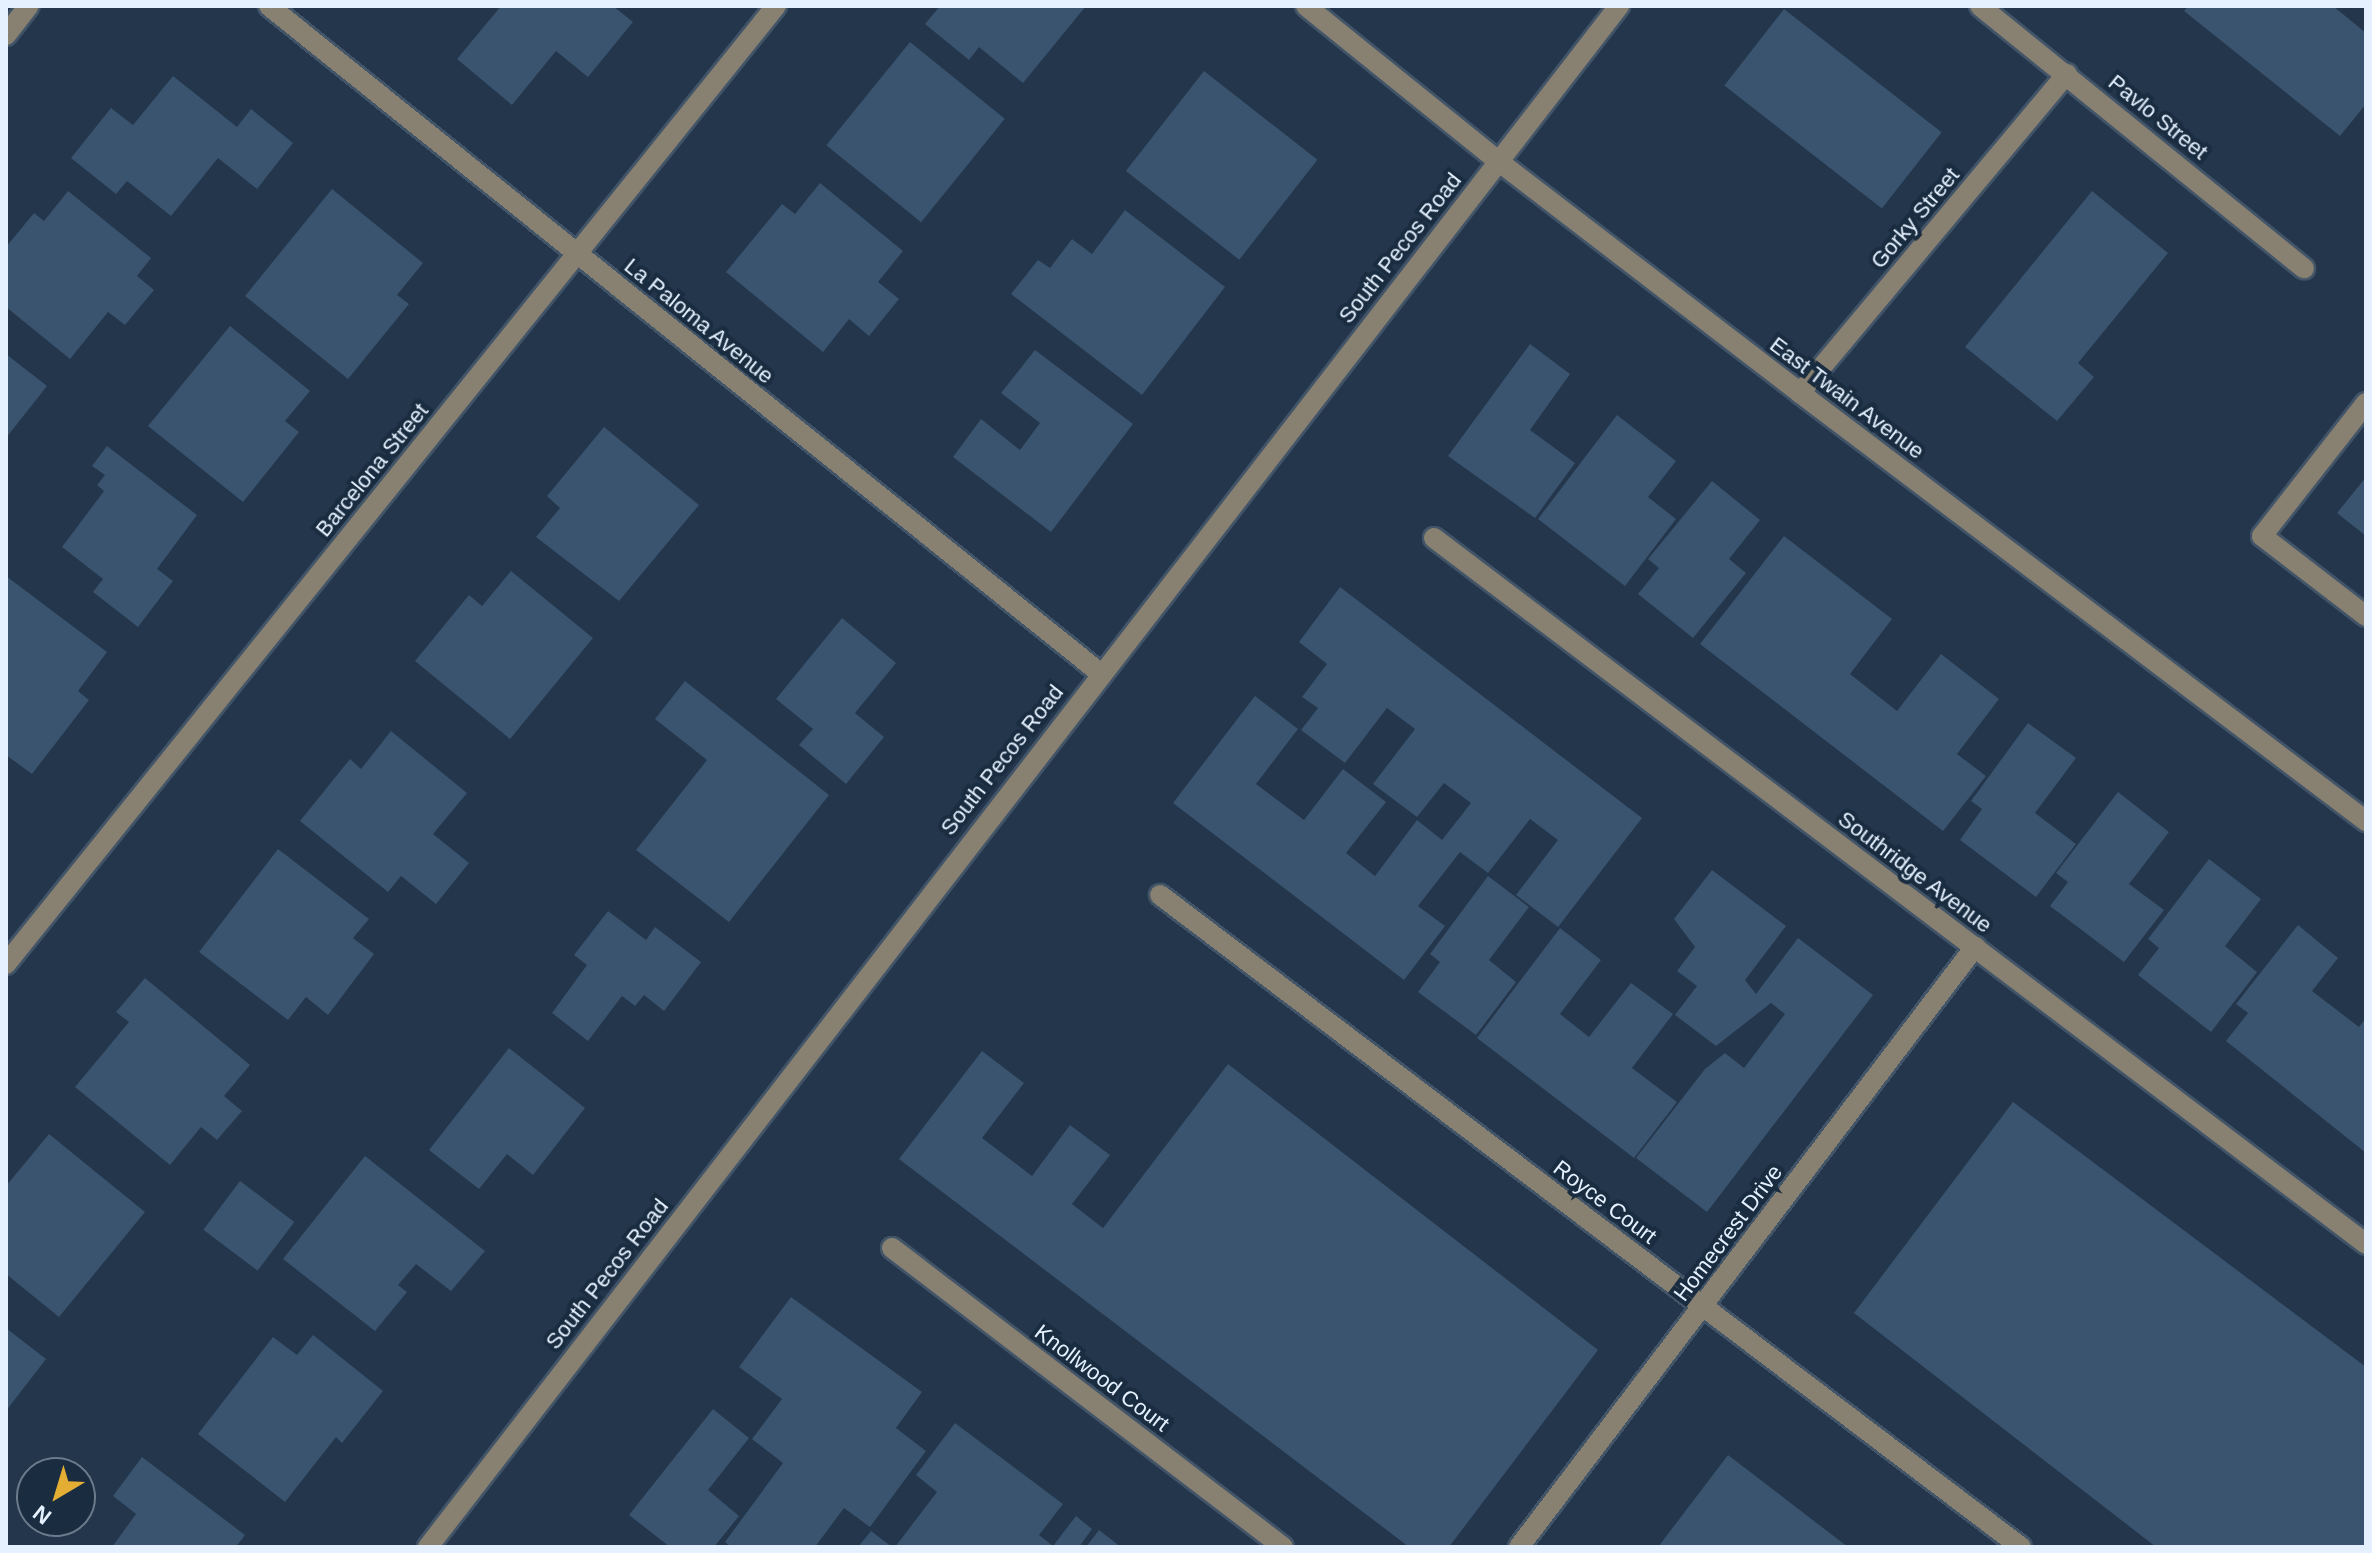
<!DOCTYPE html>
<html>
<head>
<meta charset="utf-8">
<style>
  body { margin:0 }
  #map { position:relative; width:2372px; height:1553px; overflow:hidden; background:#23364b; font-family:Helvetica,sans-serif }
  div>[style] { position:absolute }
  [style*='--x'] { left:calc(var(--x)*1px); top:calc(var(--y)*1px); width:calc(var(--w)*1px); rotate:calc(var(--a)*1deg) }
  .building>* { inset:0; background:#3a536e; transform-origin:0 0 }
  .roads { filter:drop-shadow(2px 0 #425468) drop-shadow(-2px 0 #425468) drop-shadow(0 2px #425468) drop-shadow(0 -2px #425468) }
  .minor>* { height:20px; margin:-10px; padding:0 10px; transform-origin:10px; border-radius:10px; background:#888071 }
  span { translate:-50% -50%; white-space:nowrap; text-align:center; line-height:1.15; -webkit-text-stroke:8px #192c40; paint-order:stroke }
  .street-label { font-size:22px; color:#e5f1ff }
  .frame { position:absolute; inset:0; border:8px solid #e5f1ff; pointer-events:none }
  .north { position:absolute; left:16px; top:1457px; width:80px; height:80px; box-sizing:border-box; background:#192c40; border:2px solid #6b7b8c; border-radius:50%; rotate:218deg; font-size:22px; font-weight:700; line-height:32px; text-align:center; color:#e5f1ff }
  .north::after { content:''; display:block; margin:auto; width:28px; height:36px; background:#e4ae35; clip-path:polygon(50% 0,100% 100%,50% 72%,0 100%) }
</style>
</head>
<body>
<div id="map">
  <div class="building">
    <i style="clip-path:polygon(501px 6px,613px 6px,633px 22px,588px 77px,556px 51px,512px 105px,457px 59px)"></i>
    <i style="clip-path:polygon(940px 6px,1086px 6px,1023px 83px,979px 47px,969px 60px,925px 24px)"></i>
    <i style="clip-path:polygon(2188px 6px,2333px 6px,2366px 33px,2366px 104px,2340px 136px,2184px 11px)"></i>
    <i style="left:1784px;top:9px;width:200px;height:97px;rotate:38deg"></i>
    <i style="left:910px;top:42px;width:122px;height:133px;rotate:39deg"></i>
    <i style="left:1204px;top:71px;width:144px;height:127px;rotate:38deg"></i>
    <i style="clip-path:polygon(173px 76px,237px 127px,251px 109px,293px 143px,257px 189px,218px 158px,171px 216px,127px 181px,116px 194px,71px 158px,111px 108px,133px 125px)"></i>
    <i style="clip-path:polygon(820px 183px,903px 251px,878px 282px,899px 299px,869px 336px,849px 319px,823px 352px,726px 272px,782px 204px,795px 214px)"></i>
    <i style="clip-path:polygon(332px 189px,423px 263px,397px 295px,409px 304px,348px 379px,245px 296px)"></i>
    <i style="clip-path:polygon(68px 191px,151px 258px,137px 276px,154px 290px,125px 325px,108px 312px,70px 359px,6px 307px,6px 247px,34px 213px,44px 221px)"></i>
    <i style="clip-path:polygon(2092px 191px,2168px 253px,2078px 363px,2094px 377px,2057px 421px,1965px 347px)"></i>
    <i style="clip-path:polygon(1125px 210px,1225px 287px,1142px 395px,1011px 294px,1038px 260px,1050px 268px,1072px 239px,1092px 254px)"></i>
    <i style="clip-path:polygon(230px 326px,310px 391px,285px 421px,299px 432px,243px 502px,148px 426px)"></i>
    <i style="clip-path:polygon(1530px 344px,1570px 374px,1530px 430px,1575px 463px,1535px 518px,1448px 456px)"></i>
    <i style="clip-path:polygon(1035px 350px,1133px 424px,1051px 532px,953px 457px,981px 419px,1020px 450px,1040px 423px,1001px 393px)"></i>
    <i style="clip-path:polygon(6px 354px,47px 386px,6px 438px)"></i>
    <i style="clip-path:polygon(1617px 415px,1676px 461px,1648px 497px,1676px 519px,1625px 586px,1538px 519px)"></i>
    <i style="clip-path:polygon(604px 427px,699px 505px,619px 601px,536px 537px,560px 508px,547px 496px)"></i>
    <i style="clip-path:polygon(107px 446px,197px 515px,157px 569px,173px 581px,138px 627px,93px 592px,103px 579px,62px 547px,104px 491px,97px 485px,105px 475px,92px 466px)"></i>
    <i style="clip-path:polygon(2366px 477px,2366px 536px,2337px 513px)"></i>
    <i style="clip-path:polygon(1712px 481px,1760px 520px,1729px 559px,1746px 573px,1693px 638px,1638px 594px,1659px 568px,1648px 559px)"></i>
    <i style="clip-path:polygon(1784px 536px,1892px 619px,1850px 674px,1897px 711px,1941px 654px,1999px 699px,1957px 754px,1986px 776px,1943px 831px,1700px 644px)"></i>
    <i style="clip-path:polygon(511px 571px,593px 638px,510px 739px,415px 661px,469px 595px,482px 606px)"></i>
    <i style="clip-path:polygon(6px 576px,107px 652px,78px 691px,89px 700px,32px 774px,6px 755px)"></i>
    <i style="clip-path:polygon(1340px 587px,1642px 818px,1558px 927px,1516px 895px,1558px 840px,1530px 819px,1488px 873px,1460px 852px,1418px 906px,1445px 926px,1404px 980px,1173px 803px,1255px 696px,1298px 729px,1256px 784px,1304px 820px,1343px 769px,1386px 802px,1346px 853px,1375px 876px,1417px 820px,1442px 840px,1471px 803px,1444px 783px,1417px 817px,1373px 784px,1415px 729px,1387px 708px,1345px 763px,1301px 730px,1318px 708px,1302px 697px,1327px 664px,1299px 642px)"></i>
    <i style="clip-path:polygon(842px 618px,896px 663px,855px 713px,884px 737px,846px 784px,799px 745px,813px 729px,776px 699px)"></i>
    <i style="clip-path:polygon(685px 681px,829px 795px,729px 922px,636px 850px,707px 760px,655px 719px)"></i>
    <i style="clip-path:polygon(2028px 723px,2076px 758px,2035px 813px,2076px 844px,2036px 897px,1960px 840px,1982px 809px,1971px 801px)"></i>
    <i style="clip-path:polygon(391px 731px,467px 793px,433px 834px,469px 863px,436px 904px,401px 876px,388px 892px,300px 821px,350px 759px,361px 769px)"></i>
    <i style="clip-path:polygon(2118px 792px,2169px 832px,2129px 884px,2164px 910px,2124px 962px,2050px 906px,2068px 882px,2056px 873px)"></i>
    <i style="clip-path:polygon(278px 849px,369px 919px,353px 938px,374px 954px,328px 1015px,306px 997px,288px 1020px,199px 952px)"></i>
    <i style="clip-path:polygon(2209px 859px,2261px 899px,2225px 946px,2257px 972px,2211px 1032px,2138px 975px,2159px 948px,2148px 939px)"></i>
    <i style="clip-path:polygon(1712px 870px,1786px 926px,1745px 980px,1756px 994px,1798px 938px,1873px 995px,1707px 1212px,1636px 1158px,1705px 1069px,1725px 1053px,1744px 1068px,1785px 1014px,1771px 1003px,1716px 1046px,1675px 1015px,1697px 986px,1677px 971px,1695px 947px,1674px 919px)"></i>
    <i style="clip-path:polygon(1488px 876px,1529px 907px,1489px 960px,1516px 982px,1476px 1035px,1418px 992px,1440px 962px,1430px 954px)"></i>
    <i style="clip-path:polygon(608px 911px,646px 940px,655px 927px,701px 962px,664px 1011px,644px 995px,635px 1006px,622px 996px,588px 1041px,552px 1013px,587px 965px,574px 955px)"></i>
    <i style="clip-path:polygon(2298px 925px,2338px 958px,2312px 991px,2359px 1027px,2366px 1018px,2366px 1153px,2226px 1041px,2248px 1013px,2236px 1004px)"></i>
    <i style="clip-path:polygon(1560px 928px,1601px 960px,1560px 1014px,1589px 1037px,1631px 983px,1673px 1014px,1632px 1068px,1677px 1102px,1634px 1158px,1477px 1038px)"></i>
    <i style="clip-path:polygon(145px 978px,250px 1065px,224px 1096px,242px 1111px,217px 1140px,201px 1127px,170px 1165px,75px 1087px,129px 1022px,116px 1012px)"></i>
    <i style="clip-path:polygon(509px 1048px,585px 1108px,533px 1175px,507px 1154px,479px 1189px,429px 1150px)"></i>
    <i style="clip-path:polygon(982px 1051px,1024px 1083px,982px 1138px,1032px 1176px,1070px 1125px,1110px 1155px,1072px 1204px,1103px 1228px,1228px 1064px,1598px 1350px,1449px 1547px,1409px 1547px,899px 1159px)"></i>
    <i style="clip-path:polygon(2013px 1102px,2366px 1367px,2366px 1547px,2156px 1547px,1854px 1313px)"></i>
    <i style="clip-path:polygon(49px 1134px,145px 1212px,59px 1317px,6px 1274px,6px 1186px)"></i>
    <i style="clip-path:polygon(365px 1156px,485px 1251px,451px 1291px,416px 1264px,398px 1285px,407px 1292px,375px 1331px,283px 1259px)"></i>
    <i style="left:240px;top:1181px;width:68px;height:61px;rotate:37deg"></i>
    <i style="clip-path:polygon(791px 1297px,922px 1392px,896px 1428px,926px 1451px,870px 1527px,844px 1508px,815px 1547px,731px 1547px,725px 1542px,783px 1463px,752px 1439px,782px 1399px,739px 1367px)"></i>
    <i style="clip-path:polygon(6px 1328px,46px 1359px,6px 1411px)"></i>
    <i style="clip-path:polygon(313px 1335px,383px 1391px,342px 1443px,336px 1437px,285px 1502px,198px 1434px,273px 1337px,297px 1355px)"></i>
    <i style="clip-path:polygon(713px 1409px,749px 1438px,708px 1490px,739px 1516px,714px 1547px,670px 1547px,629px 1515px)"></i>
    <i style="clip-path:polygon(955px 1423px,1063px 1504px,1039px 1535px,1053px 1546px,1076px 1516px,1092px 1529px,1079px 1547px,895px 1547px,937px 1492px,916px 1475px)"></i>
    <i style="clip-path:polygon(1728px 1455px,1848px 1547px,1658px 1547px)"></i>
    <i style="clip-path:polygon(142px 1457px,245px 1535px,236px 1547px,112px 1547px,136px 1514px,113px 1496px)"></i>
    <i style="clip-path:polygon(1099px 1530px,1121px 1547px,1086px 1547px)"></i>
    <i style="clip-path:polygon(871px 1531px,892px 1547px,858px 1547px)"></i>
  </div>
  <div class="roads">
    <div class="minor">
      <i style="--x:269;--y:6;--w:1066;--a:38.75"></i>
      <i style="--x:1306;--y:6;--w:247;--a:38.9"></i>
      <i style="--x:1498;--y:161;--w:381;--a:37.5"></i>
      <i style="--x:1800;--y:393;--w:710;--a:37.1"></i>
      <i style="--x:1980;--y:6;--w:417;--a:39"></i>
      <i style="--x:6;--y:35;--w:37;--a:-52"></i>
      <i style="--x:1800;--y:393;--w:416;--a:-50.1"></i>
      <i style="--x:2366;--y:403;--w:169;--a:128"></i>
      <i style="--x:2262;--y:536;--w:131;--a:37.6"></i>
      <i style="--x:1434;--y:538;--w:1169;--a:37.14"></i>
      <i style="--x:1160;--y:895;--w:1080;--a:37.14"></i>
      <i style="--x:6;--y:964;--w:1229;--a:-51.21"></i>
      <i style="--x:892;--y:1248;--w:492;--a:37.4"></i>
      <i style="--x:428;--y:1547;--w:1948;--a:-52.3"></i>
      <i style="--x:1519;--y:1547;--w:754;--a:-52.77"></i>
    </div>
  </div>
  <div class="street-label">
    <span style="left:2158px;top:117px;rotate:39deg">Pavlo Street</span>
    <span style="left:1915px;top:218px;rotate:-50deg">Gorky Street</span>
    <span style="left:1400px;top:248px;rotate:-52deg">South Pecos Road</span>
    <span style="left:699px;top:321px;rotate:39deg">La Paloma Avenue</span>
    <span style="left:1847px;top:398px;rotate:37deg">East Twain Avenue</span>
    <span style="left:372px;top:470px;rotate:-51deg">Barcelona Street</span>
    <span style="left:1002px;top:760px;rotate:-52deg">South Pecos Road</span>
    <span style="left:1915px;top:872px;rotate:37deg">Southridge Avenue</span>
    <span style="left:1605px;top:1202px;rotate:37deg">Royce Court</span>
    <span style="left:1728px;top:1233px;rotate:-53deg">Homecrest Drive</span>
    <span style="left:607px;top:1274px;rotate:-52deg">South Pecos Road</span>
    <span style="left:1102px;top:1378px;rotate:37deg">Knollwood Court</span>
  </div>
  <div class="frame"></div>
  <div class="north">N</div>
</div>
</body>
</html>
